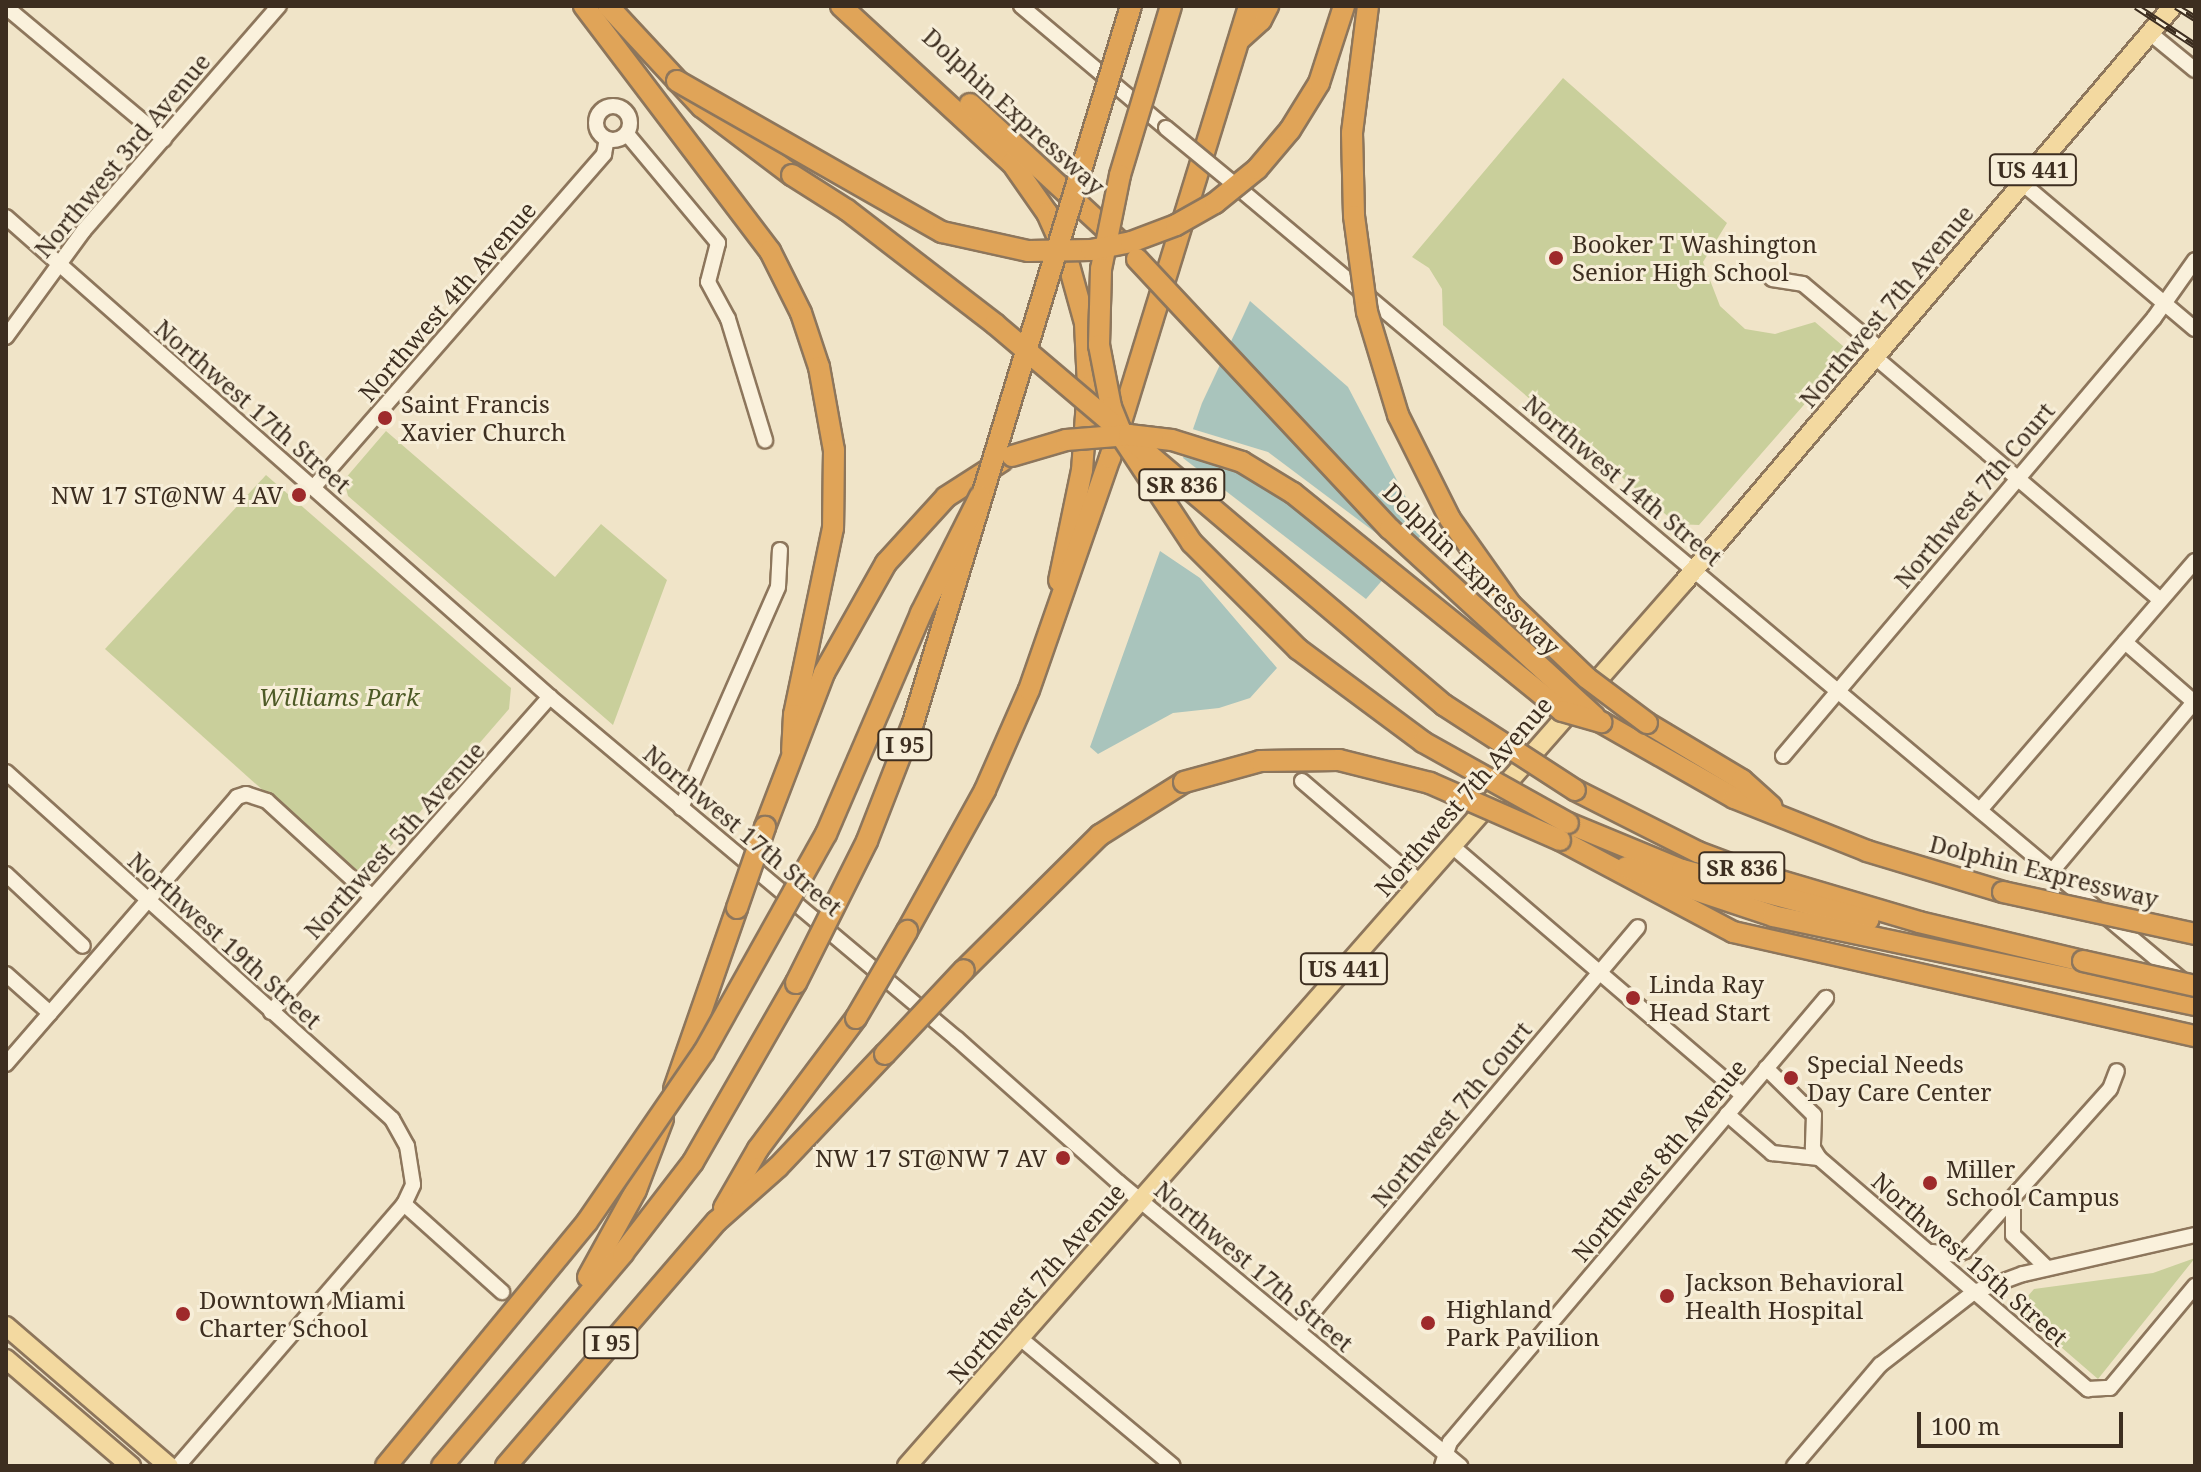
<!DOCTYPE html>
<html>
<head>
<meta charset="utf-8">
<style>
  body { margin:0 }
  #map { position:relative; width:2201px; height:1472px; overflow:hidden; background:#f0e4c8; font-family:"Noto Serif",serif }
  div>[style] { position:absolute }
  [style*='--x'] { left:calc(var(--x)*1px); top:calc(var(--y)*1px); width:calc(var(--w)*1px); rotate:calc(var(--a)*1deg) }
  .green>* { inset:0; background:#c9cf9b }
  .water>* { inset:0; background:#a9c4bc }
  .pier>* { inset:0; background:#f0e4c8 }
  .roads { filter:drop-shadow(2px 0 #8d765c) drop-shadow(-2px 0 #8d765c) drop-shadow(0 2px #8d765c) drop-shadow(0 -2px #8d765c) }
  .minor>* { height:14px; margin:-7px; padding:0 7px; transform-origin:7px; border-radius:7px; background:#faf1dc }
  .minor>.ring { margin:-7px; padding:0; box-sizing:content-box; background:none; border:14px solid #faf1dc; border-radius:50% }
  .major>* { height:18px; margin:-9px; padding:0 9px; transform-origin:9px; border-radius:9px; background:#f3d9a0 }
  .highway>* { height:20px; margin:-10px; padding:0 10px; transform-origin:10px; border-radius:10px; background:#e0a458 }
  .rail>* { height:7px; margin-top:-3.5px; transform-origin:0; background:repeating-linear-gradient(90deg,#f7eed8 0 12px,#3d2e20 0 24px); box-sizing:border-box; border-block:2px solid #3d2e20 }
  .bridges { filter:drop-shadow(2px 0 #8d765c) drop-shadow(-2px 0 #8d765c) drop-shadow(0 2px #8d765c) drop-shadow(0 -2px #8d765c) }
  .minor-bridge>* { height:14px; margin:-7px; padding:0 7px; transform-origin:7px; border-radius:7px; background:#faf1dc }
  .highway-bridge>* { height:20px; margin:-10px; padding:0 10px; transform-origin:10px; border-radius:10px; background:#e0a458 }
  .dots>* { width:22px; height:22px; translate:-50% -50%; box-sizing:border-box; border:4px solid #f7eed8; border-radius:50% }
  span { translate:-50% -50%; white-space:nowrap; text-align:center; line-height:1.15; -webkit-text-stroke:6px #f7eed8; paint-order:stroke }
  .shield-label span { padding:2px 6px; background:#f7eed8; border:2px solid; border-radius:6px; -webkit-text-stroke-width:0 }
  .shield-label { font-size:22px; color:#3d2e20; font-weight:700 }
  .street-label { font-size:24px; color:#3d2e20 }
  .poi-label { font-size:24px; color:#3d2e20 }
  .left { translate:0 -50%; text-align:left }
  .right { translate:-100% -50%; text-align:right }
  .park-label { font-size:24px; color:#4d5a26; font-style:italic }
  .frame { position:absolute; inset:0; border:8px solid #3d2e20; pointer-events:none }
  .scale { position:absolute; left:1917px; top:1412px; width:206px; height:36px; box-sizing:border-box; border:4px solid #3d2e20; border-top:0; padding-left:10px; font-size:24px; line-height:28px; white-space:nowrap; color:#3d2e20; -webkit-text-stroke:6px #f7eed8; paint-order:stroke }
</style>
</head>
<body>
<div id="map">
  <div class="green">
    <i style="clip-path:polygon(1563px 78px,1727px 223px,1703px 262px,1720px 306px,1745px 329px,1775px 334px,1815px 322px,1850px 352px,1699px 525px,1677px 524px,1443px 325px,1442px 289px,1429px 268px,1412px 257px)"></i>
    <i style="clip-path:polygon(386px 431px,555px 577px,601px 524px,667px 580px,613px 725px,348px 496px,344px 480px)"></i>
    <i style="clip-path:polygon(266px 475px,511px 688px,509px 709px,362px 879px,105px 649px)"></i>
    <i style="clip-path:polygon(2195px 1258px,2098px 1379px,2025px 1316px,2021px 1304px,2034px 1289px,2153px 1273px)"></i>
  </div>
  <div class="water">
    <i style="clip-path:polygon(1250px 301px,1348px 387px,1424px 532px,1366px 599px,1183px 458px,1202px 403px)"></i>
    <i style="clip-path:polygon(1160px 551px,1200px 578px,1277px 668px,1250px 698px,1219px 708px,1173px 713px,1098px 754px,1090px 747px)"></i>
  </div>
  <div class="pier">
    <i style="clip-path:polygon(1228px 338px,1381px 507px,1420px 543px,1386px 582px,1275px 492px,1228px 468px,1181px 454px,1189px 428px,1268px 452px,1388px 542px,1219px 357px)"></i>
  </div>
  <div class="roads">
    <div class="minor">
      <i style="--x:1021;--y:6;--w:189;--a:40.1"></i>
      <i style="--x:6;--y:7;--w:206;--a:39.9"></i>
      <i style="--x:2150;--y:33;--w:58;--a:39.4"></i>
      <i class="ring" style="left:596px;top:106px;width:20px;height:20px"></i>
      <i style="--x:627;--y:134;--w:142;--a:50.1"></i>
      <i style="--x:718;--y:243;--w:40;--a:104.4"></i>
      <i style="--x:708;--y:282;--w:42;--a:61.6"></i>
      <i style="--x:728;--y:319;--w:127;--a:73"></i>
      <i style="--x:1229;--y:180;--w:1247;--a:40.02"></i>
      <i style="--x:2022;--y:183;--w:226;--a:40.2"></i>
      <i style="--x:6;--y:217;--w:725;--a:41.42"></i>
      <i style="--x:550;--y:697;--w:532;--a:40.04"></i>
      <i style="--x:957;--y:1039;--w:215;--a:41.6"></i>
      <i style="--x:1118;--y:1182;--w:445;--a:39.7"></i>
      <i style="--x:1772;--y:279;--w:31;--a:9"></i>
      <i style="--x:1803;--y:284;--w:102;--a:40.2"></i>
      <i style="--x:6;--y:337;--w:132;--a:-53.9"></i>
      <i style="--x:84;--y:230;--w:297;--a:-49"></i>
      <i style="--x:1875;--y:357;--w:375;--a:40.4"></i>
      <i style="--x:313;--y:488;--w:443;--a:-48.9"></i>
      <i style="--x:604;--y:154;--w:15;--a:-79"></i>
      <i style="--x:2125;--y:642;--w:91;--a:41"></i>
      <i style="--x:1783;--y:756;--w:574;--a:-49.73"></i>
      <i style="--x:2154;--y:318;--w:71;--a:-54.7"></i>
      <i style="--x:6;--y:772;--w:519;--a:41.95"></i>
      <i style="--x:392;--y:1119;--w:31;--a:61"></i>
      <i style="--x:407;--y:1146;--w:39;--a:81"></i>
      <i style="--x:413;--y:1185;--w:21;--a:115"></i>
      <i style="--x:404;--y:1204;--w:346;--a:130.8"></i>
      <i style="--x:1302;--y:781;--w:155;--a:40.6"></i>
      <i style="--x:681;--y:808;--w:241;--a:-66.3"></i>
      <i style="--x:778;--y:587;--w:37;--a:-87"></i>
      <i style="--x:1980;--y:810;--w:329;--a:-49.2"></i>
      <i style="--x:1452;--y:846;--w:383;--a:40.6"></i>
      <i style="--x:2053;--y:870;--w:221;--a:-50"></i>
      <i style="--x:6;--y:874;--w:105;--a:43.1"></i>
      <i style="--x:6;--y:974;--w:59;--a:41.6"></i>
      <i style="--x:271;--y:1012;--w:421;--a:-48.5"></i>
      <i style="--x:6;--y:1064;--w:353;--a:-49.1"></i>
      <i style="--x:237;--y:797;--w:9;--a:-18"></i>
      <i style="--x:246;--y:794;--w:22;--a:18"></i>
      <i style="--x:267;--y:801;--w:142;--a:42.4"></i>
      <i style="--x:1766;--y:1068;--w:67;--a:44.4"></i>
      <i style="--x:1814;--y:1115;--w:33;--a:92"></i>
      <i style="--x:1813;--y:1148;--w:12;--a:59"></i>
      <i style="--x:1727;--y:1114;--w:60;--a:40.9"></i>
      <i style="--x:1772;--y:1153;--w:47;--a:6.1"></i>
      <i style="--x:1819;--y:1158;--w:355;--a:40.7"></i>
      <i style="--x:2088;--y:1389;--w:22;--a:-3"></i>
      <i style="--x:2110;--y:1388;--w:133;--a:-50.2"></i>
      <i style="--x:2013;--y:1199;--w:36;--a:90"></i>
      <i style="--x:2013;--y:1235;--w:47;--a:44.1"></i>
      <i style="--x:404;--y:1204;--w:132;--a:41.9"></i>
      <i style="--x:1932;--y:1252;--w:24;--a:7"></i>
      <i style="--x:1956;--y:1255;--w:10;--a:-24"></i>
      <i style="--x:1965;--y:1251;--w:217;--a:-48.2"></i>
      <i style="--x:2110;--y:1089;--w:19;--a:-69"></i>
      <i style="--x:1298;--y:1330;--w:527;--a:-49.85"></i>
      <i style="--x:1020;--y:1338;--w:199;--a:39.9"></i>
      <i style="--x:1442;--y:1466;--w:25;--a:-72"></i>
      <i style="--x:1450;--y:1442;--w:582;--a:-49.74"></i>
      <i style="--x:1794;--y:1466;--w:133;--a:-49.6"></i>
      <i style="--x:1880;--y:1365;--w:119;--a:-37.8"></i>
      <i style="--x:1974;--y:1292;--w:52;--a:-20.2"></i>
      <i style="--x:2023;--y:1274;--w:176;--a:-12.8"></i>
    </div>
    <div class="major">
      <i style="--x:6;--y:1326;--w:215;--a:40.7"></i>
      <i style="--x:6;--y:1359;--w:165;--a:40.6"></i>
      <i style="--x:907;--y:1466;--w:1176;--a:-48.69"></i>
      <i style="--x:1683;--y:583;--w:757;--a:-49.66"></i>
    </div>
    <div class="highway">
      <i style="--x:584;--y:6;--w:308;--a:52.8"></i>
      <i style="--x:770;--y:251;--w:69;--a:63.4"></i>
      <i style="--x:801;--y:313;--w:57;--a:71.6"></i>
      <i style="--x:819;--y:367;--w:84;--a:79.8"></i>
      <i style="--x:834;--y:450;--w:78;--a:90.7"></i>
      <i style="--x:833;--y:528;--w:191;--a:101.8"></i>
      <i style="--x:794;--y:715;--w:36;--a:93"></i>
      <i style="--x:608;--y:6;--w:138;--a:47.1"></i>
      <i style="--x:702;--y:107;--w:113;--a:37.1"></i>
      <i style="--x:841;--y:6;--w:232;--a:42.6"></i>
      <i style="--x:1012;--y:163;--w:61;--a:55"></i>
      <i style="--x:1047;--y:213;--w:49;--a:66"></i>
      <i style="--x:1067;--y:258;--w:67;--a:74.5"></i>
      <i style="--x:1085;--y:323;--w:64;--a:87.3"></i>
      <i style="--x:1088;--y:387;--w:83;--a:94.1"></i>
      <i style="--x:1082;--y:470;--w:113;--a:101.7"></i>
      <i style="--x:1240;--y:39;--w:28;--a:-42"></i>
      <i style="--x:1261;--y:20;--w:16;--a:-63"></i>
      <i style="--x:970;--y:104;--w:204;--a:42.6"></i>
      <i style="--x:1601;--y:722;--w:153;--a:29.7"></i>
      <i style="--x:1734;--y:798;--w:143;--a:21.7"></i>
      <i style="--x:1867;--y:851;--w:142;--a:16.8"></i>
      <i style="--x:1647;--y:723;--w:111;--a:31"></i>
      <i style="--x:1742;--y:780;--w:40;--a:42"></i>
      <i style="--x:1575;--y:790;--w:138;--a:26.8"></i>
      <i style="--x:1698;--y:852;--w:60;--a:20.6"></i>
      <i style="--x:1754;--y:873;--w:172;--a:16.5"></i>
      <i style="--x:1919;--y:922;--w:169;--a:13.4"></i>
      <i style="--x:1568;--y:823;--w:123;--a:22.4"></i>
      <i style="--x:1682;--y:870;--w:193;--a:15"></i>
      <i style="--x:765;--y:827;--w:165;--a:-69"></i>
      <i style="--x:824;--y:673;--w:126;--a:-60.6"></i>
      <i style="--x:886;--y:563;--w:89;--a:-47.7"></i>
      <i style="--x:946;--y:497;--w:67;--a:-32.7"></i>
      <i style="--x:1560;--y:840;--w:196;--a:28"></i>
      <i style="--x:1733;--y:932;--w:474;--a:12.7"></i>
      <i style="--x:1626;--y:867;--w:155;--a:18.4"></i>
      <i style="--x:1773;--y:916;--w:431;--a:11.9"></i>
      <i style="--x:907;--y:931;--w:161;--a:-61"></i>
      <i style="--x:985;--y:790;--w:109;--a:-66.3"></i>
      <i style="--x:1029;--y:690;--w:246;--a:-70.8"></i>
      <i style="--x:1110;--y:458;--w:473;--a:-72.9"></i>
      <i style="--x:964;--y:970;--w:192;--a:-44.8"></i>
      <i style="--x:1100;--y:835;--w:99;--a:-32.2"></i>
      <i style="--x:674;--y:1089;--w:192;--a:-70.8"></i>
      <i style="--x:724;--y:1208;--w:68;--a:-60"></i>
      <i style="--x:758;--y:1149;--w:164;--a:-53.2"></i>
      <i style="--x:588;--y:1277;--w:99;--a:-61.1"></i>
      <i style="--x:636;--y:1190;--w:76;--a:-69.2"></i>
      <i style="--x:442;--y:1466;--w:280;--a:-49.6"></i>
      <i style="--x:623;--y:1253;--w:115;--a:-52.4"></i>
      <i style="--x:693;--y:1162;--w:207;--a:-60.1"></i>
      <i style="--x:506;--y:1466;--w:323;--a:-49.3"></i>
      <i style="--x:717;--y:1221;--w:81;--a:-41.5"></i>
      <i style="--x:778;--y:1167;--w:156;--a:-46.6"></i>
    </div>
  </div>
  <div class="rail">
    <i style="--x:2136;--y:6;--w:71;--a:33.5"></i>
    <i style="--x:2176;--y:6;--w:22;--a:32"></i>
  </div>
  <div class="bridges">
    <div class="minor-bridge">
      <i style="--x:1166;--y:128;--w:82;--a:39.5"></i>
    </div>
    <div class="highway-bridge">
      <i style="--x:1171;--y:6;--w:177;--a:106.8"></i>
      <i style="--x:1120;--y:175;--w:96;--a:101.4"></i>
      <i style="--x:1101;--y:269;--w:76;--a:91.5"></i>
      <i style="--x:1099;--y:345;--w:63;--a:79"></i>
      <i style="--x:1111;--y:407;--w:35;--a:68"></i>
      <i style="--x:1124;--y:440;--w:123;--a:56.6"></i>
      <i style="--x:1192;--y:543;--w:150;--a:45"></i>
      <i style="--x:1298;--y:649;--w:156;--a:36.6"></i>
      <i style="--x:1423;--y:742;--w:166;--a:29.2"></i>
      <i style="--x:1368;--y:6;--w:128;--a:97.2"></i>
      <i style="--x:1352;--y:133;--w:83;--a:88.6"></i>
      <i style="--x:1354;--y:216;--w:97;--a:82.3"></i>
      <i style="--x:1367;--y:312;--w:108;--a:73.2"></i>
      <i style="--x:1398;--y:415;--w:116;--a:63.4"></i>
      <i style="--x:1450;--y:519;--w:105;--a:54.7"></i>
      <i style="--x:1511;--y:605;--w:105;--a:43.8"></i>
      <i style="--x:1587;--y:678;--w:75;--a:36.9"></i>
      <i style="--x:677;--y:81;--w:305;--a:29.7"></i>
      <i style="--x:942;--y:232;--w:88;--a:12.5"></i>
      <i style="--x:1028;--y:251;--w:63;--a:-0.9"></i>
      <i style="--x:1091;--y:250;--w:41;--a:-11.3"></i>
      <i style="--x:1131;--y:242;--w:48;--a:-20.7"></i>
      <i style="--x:1176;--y:225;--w:45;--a:-29.4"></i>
      <i style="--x:1215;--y:203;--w:54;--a:-39"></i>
      <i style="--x:1257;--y:169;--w:51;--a:-49.8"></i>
      <i style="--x:1290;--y:130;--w:55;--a:-58.3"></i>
      <i style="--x:1319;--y:83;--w:81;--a:-72"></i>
      <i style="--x:792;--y:175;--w:65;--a:32.5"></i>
      <i style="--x:847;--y:210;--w:187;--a:37.6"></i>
      <i style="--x:995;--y:324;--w:589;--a:40.32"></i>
      <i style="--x:1444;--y:705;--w:156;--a:33"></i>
      <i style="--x:1137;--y:259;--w:370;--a:46.9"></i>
      <i style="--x:1390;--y:529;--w:278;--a:42.5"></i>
      <i style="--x:1012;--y:456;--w:56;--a:-16.5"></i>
      <i style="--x:1066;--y:440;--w:63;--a:-4.5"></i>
      <i style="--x:1129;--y:435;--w:43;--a:6.6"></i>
      <i style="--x:1172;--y:440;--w:73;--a:17.4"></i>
      <i style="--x:1242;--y:462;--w:60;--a:31.3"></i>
      <i style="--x:1293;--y:493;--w:346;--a:39"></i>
      <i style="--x:1562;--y:711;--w:41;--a:15.8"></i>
      <i style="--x:1184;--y:782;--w:79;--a:-15.4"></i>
      <i style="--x:1260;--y:761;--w:79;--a:-0.7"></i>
      <i style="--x:1339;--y:760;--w:94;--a:14.2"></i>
      <i style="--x:1430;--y:783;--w:142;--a:23.7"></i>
      <i style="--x:2003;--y:892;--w:197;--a:12.3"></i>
      <i style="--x:737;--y:908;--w:86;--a:-70.9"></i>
      <i style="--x:2083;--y:961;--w:115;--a:12.6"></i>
      <i style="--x:796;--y:983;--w:159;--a:-63.4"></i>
      <i style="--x:867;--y:841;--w:127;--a:-68.7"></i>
      <i style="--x:913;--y:723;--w:749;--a:-73.09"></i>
      <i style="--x:856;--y:1018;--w:101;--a:-59.6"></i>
      <i style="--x:885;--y:1054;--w:115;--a:-46.8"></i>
      <i style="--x:386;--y:1466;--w:316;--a:-50.5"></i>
      <i style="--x:587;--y:1222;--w:206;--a:-55.5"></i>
      <i style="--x:704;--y:1052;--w:250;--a:-60.8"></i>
      <i style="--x:826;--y:834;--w:241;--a:-66.7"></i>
      <i style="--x:921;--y:613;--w:131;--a:-63.2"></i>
    </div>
  </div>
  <div class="dots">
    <i style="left:1556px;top:258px;background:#9e2a2b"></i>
    <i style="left:385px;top:418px;background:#9e2a2b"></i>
    <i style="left:299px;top:495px;background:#9e2a2b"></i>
    <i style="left:1633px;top:998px;background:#9e2a2b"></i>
    <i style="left:1791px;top:1078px;background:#9e2a2b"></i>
    <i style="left:1063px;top:1158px;background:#9e2a2b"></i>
    <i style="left:1930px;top:1183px;background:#9e2a2b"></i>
    <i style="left:1667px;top:1296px;background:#9e2a2b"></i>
    <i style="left:183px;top:1314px;background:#9e2a2b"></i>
    <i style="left:1428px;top:1323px;background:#9e2a2b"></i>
  </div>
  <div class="shield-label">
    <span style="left:2033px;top:170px">US 441</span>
    <span style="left:1182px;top:485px">SR 836</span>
    <span style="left:905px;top:745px">I 95</span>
    <span style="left:1742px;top:868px">SR 836</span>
    <span style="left:1344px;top:969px">US 441</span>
    <span style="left:611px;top:1343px">I 95</span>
  </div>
  <div class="street-label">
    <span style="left:1014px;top:111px;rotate:42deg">Dolphin Expressway</span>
    <span style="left:122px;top:155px;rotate:-50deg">Northwest 3rd Avenue</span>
    <span style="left:447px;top:301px;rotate:-49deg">Northwest 4th Avenue</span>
    <span style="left:1886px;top:306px;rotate:-50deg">Northwest 7th Avenue</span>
    <span style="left:253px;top:406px;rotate:41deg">Northwest 17th Street</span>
    <span style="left:1623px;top:480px;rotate:40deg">Northwest 14th Street</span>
    <span style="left:1974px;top:495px;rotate:-50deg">Northwest 7th Court</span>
    <span style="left:1472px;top:569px;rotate:44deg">Dolphin Expressway</span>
    <span style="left:1463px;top:796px;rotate:-49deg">Northwest 7th Avenue</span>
    <span style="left:743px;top:830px;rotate:40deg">Northwest 17th Street</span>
    <span style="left:394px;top:840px;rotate:-48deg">Northwest 5th Avenue</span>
    <span style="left:2044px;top:871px;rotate:14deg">Dolphin Expressway</span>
    <span style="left:225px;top:940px;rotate:42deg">Northwest 19th Street</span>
    <span style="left:1451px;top:1114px;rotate:-50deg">Northwest 7th Court</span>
    <span style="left:1659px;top:1160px;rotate:-50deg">Northwest 8th Avenue</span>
    <span style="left:1970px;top:1259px;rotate:41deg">Northwest 15th Street</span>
    <span style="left:1254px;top:1266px;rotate:40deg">Northwest 17th Street</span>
    <span style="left:1036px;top:1283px;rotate:-49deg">Northwest 7th Avenue</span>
  </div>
  <div class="poi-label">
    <span class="left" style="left:1572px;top:258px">Booker T Washington<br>Senior High School</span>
    <span class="left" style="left:401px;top:418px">Saint Francis<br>Xavier Church</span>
    <span class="right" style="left:283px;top:495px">NW 17 ST@NW 4 AV</span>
    <span class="left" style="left:1649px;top:998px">Linda Ray<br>Head Start</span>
    <span class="left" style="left:1807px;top:1078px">Special Needs<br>Day Care Center</span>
    <span class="right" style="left:1047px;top:1158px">NW 17 ST@NW 7 AV</span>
    <span class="left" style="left:1946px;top:1183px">Miller<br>School Campus</span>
    <span class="left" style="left:1685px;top:1296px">Jackson Behavioral<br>Health Hospital</span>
    <span class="left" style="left:199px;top:1314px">Downtown Miami<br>Charter School</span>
    <span class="left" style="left:1446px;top:1323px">Highland<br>Park Pavilion</span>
  </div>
  <div class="park-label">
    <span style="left:339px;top:697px">Williams Park</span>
  </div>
  <div class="frame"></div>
  <div class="scale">100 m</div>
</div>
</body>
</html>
